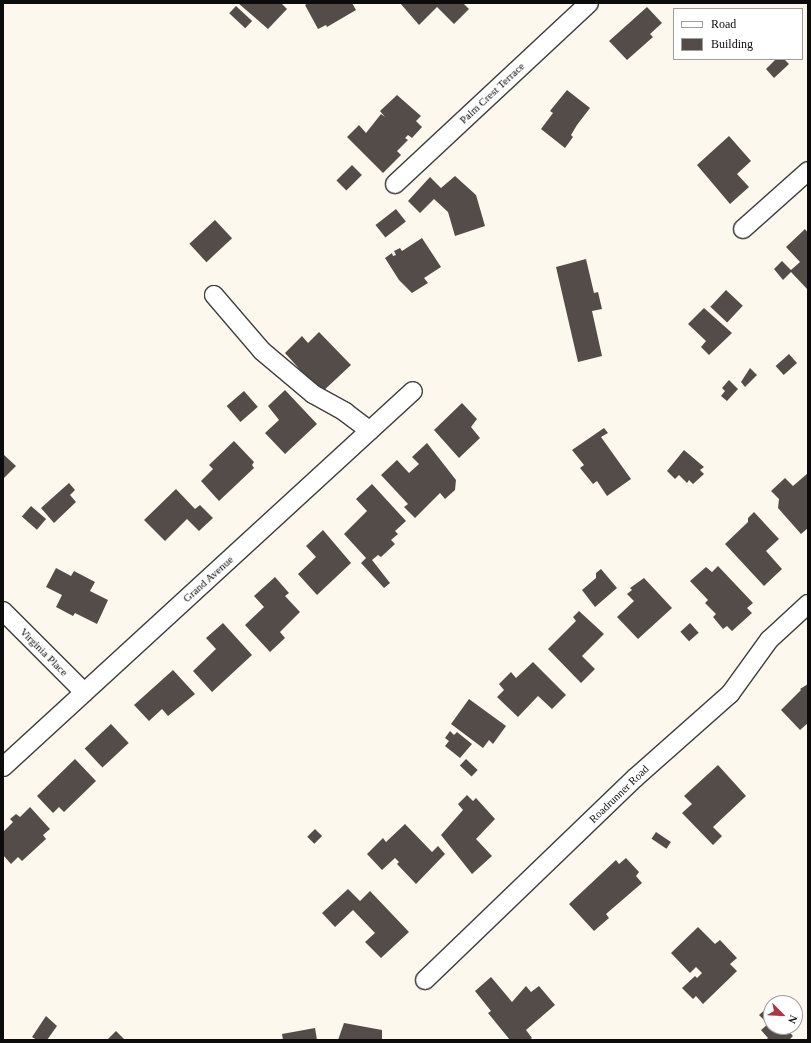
<!DOCTYPE html>
<html>
<head>
<meta charset="utf-8">
<style>
  body { margin:0 }
  #map { position:relative; width:811px; height:1043px; overflow:hidden; background:#fdf8ed; font-family:Georgia,serif }
  div>[style] { position:absolute }
  [style*='--x'] { left:calc(var(--x)*1px); top:calc(var(--y)*1px); width:calc(var(--w)*1px); rotate:calc(var(--a)*1deg) }
  .building>* { inset:0; background:#534c49; transform-origin:0 0 }
  .roads { filter:drop-shadow(1px 0 #3f3f3f) drop-shadow(-1px 0 #3f3f3f) drop-shadow(0 1px #3f3f3f) drop-shadow(0 -1px #3f3f3f) }
  .minor>* { height:18px; margin:-9px; padding:0 9px; transform-origin:9px; border-radius:9px; background:#fff }
  span { translate:-50% -50%; white-space:nowrap; text-align:center; line-height:1.15; -webkit-text-stroke:4px #fff; paint-order:stroke }
  .street-label { font-size:11px; color:#0c0c0c }
  .frame { position:absolute; inset:0; border:4px solid #0c0c0c; pointer-events:none }
  .legend { position:absolute; left:673px; top:8px; width:130px; height:52px; box-sizing:border-box; background:#fff; border:1px solid #9e9e9e; margin:0; padding:5px 7px; list-style:none; font-size:12px; color:#0c0c0c }
  .legend li { display:flex; align-items:center; gap:8px; height:20px }
  .legend b { width:20px; border:1px solid #9e9e9e }
  .north { position:absolute; left:763px; top:995px; width:40px; height:40px; box-sizing:border-box; background:#fff; border:1px solid #9e9e9e; border-radius:50%; rotate:114deg; font-size:11px; font-weight:700; line-height:16px; text-align:center; color:#0c0c0c }
  .north::after { content:''; display:block; margin:auto; width:14px; height:18px; background:#aa3646; clip-path:polygon(50% 0,100% 100%,50% 72%,0 100%) }
</style>
</head>
<body>
<div id="map">
  <div class="building">
    <i style="clip-path:polygon(238px 3px,281px 3px,287px 9px,268px 29px)"></i>
    <i style="clip-path:polygon(308px 3px,352px 3px,356px 10px,327px 27px,326px 25px,318px 29px,305px 5px)"></i>
    <i style="clip-path:polygon(400px 3px,463px 3px,469px 9px,454px 24px,437px 7px,419px 25px)"></i>
    <i style="left:236px;top:6px;width:22px;height:10px;rotate:43deg"></i>
    <i style="clip-path:polygon(647px 7px,662px 23px,650px 34px,653px 37px,627px 60px,609px 41px)"></i>
    <i style="clip-path:polygon(776px 59px,784px 59px,789px 64px,774px 78px,766px 69px)"></i>
    <i style="clip-path:polygon(567px 90px,590px 108px,577px 125px,571px 135px,573px 137px,565px 148px,541px 129px,553px 113px,550px 111px)"></i>
    <i style="clip-path:polygon(397px 95px,421px 116px,416px 121px,422px 127px,412px 138px,408px 135px,405px 138px,408px 140px,397px 151px,401px 155px,383px 173px,347px 137px,359px 125px,366px 133px,381px 114px,385px 117px,380px 111px)"></i>
    <i style="clip-path:polygon(729px 136px,751px 161px,737px 174px,749px 187px,730px 204px,697px 165px)"></i>
    <i style="left:352px;top:165px;width:14px;height:22px;rotate:45deg"></i>
    <i style="clip-path:polygon(455px 176px,476px 195px,485px 226px,455px 236px,448px 212px,434px 199px,420px 213px,408px 201px,430px 177px,441px 188px)"></i>
    <i style="left:396px;top:209px;width:16px;height:26px;rotate:52deg"></i>
    <i style="left:215px;top:220px;width:25px;height:35px;rotate:47deg"></i>
    <i style="clip-path:polygon(805px 229px,808px 233px,808px 290px,791px 272px,783px 280px,774px 269px,782px 261px,791px 270px,800px 262px,786px 247px)"></i>
    <i style="clip-path:polygon(422px 238px,441px 267px,424px 278px,428px 283px,412px 293px,399px 280px,385px 258px,392px 253px,393px 256px,396px 255px,394px 251px,400px 248px,402px 251px)"></i>
    <i style="clip-path:polygon(586px 259px,594px 293px,598px 292px,602px 309px,592px 311px,602px 356px,578px 362px,556px 267px)"></i>
    <i style="left:726px;top:290px;width:23px;height:23px;rotate:43deg"></i>
    <i style="clip-path:polygon(704px 308px,732px 333px,709px 355px,701px 347px,706px 341px,688px 324px)"></i>
    <i style="clip-path:polygon(319px 332px,351px 365px,321px 393px,285px 353px,302px 336px,308px 343px)"></i>
    <i style="left:789px;top:354px;width:12px;height:18px;rotate:48deg"></i>
    <i style="clip-path:polygon(750px 368px,757px 375px,745px 387px,741px 382px)"></i>
    <i style="clip-path:polygon(729px 380px,738px 389px,727px 401px,721px 396px,725px 391px,722px 388px)"></i>
    <i style="clip-path:polygon(285px 390px,317px 424px,285px 454px,265px 433px,279px 420px,268px 406px)"></i>
    <i style="left:244px;top:391px;width:21px;height:23px;rotate:49deg"></i>
    <i style="clip-path:polygon(462px 403px,477px 419px,471px 427px,480px 438px,459px 458px,434px 430px)"></i>
    <i style="clip-path:polygon(604px 428px,608px 433px,601px 437px,631px 479px,607px 496px,597px 481px,593px 484px,580px 468px,584px 465px,572px 450px)"></i>
    <i style="clip-path:polygon(234px 441px,254px 462px,252px 465px,254px 468px,219px 501px,201px 481px,213px 469px,209px 465px)"></i>
    <i style="clip-path:polygon(427px 443px,456px 480px,455px 490px,445px 499px,440px 493px,415px 518px,404px 507px,408px 504px,381px 475px,397px 460px,409px 473px,419px 464px,412px 457px)"></i>
    <i style="clip-path:polygon(684px 450px,704px 467px,700px 470px,704px 474px,693px 484px,689px 480px,687px 483px,679px 475px,675px 479px,667px 471px)"></i>
    <i style="clip-path:polygon(3px 454px,16px 466px,3px 479px)"></i>
    <i style="clip-path:polygon(808px 473px,808px 528px,801px 534px,778px 508px,779px 499px,771px 491px,785px 478px,793px 486px)"></i>
    <i style="clip-path:polygon(69px 483px,75px 490px,70px 495px,76px 502px,54px 523px,41px 508px)"></i>
    <i style="clip-path:polygon(372px 484px,406px 521px,395px 531px,398px 534px,391px 540px,395px 544px,381px 557px,378px 555px,372px 560px,390px 583px,384px 588px,361px 563px,366px 558px,344px 534px,367px 511px,356px 499px)"></i>
    <i style="clip-path:polygon(176px 489px,195px 509px,200px 505px,213px 518px,199px 531px,187px 519px,165px 541px,144px 520px)"></i>
    <i style="left:31px;top:506px;width:20px;height:14px;rotate:41deg"></i>
    <i style="clip-path:polygon(754px 512px,779px 539px,766px 551px,782px 569px,764px 586px,725px 544px,748px 522px,748px 518px)"></i>
    <i style="clip-path:polygon(323px 530px,351px 563px,317px 595px,298px 574px,316px 557px,306px 546px)"></i>
    <i style="clip-path:polygon(718px 566px,753px 603px,747px 608px,752px 613px,732px 631px,727px 626px,723px 629px,713px 617px,716px 614px,705px 603px,708px 600px,690px 581px,706px 567px,712px 572px)"></i>
    <i style="clip-path:polygon(56px 568px,71px 576px,74px 571px,95px 582px,90px 591px,108px 600px,97px 624px,75px 613px,73px 616px,56px 607px,62px 595px,46px 587px)"></i>
    <i style="clip-path:polygon(601px 569px,617px 588px,595px 607px,582px 590px,596px 578px,596px 573px)"></i>
    <i style="clip-path:polygon(275px 577px,289px 593px,285px 596px,300px 612px,280px 632px,285px 638px,270px 652px,245px 625px,264px 607px,254px 596px)"></i>
    <i style="clip-path:polygon(644px 578px,672px 608px,638px 639px,617px 617px,634px 601px,627px 594px,632px 590px,630px 588px)"></i>
    <i style="clip-path:polygon(579px 611px,604px 634px,582px 656px,595px 669px,581px 683px,548px 649px,576px 621px,573px 617px)"></i>
    <i style="clip-path:polygon(223px 623px,252px 655px,212px 692px,193px 671px,216px 649px,206px 638px)"></i>
    <i style="left:690px;top:623px;width:13px;height:13px;rotate:48deg"></i>
    <i style="clip-path:polygon(533px 662px,566px 695px,552px 709px,538px 696px,518px 717px,497px 697px,504px 690px,499px 684px,511px 672px,516px 678px)"></i>
    <i style="clip-path:polygon(173px 670px,195px 694px,168px 716px,162px 709px,149px 721px,134px 705px)"></i>
    <i style="clip-path:polygon(808px 684px,808px 723px,800px 730px,781px 710px,801px 690px,800px 689px)"></i>
    <i style="clip-path:polygon(469px 699px,506px 726px,493px 744px,489px 740px,483px 748px,451px 724px)"></i>
    <i style="left:111px;top:724px;width:26px;height:36px;rotate:47deg"></i>
    <i style="clip-path:polygon(450px 731px,454px 735px,457px 732px,472px 744px,460px 758px,445px 746px,449px 741px,445px 738px)"></i>
    <i style="clip-path:polygon(75px 759px,96px 781px,64px 812px,59px 807px,53px 813px,37px 796px)"></i>
    <i style="left:466px;top:759px;width:16px;height:9px;rotate:43deg"></i>
    <i style="clip-path:polygon(718px 765px,746px 796px,713px 827px,722px 836px,713px 845px,682px 813px,692px 804px,684px 796px)"></i>
    <i style="clip-path:polygon(467px 795px,473px 801px,476px 798px,495px 819px,476px 839px,492px 856px,472px 874px,441px 835px,463px 810px,458px 804px)"></i>
    <i style="clip-path:polygon(30px 807px,50px 829px,43px 835px,46px 839px,22px 861px,18px 857px,11px 864px,3px 855px,3px 832px,13px 822px,10px 819px,16px 814px,20px 817px)"></i>
    <i style="clip-path:polygon(405px 824px,432px 852px,438px 846px,445px 854px,416px 884px,397px 864px,399px 862px,395px 858px,382px 870px,367px 854px,383px 838px,386px 842px)"></i>
    <i style="left:315px;top:829px;width:10px;height:11px;rotate:45deg"></i>
    <i style="left:656px;top:832px;width:18px;height:8px;rotate:34deg"></i>
    <i style="clip-path:polygon(626px 858px,639px 872px,636px 876px,642px 883px,606px 914px,609px 918px,594px 931px,569px 904px,616px 860px,619px 864px)"></i>
    <i style="clip-path:polygon(348px 889px,360px 901px,370px 891px,409px 932px,381px 958px,365px 942px,375px 933px,353px 910px,335px 927px,322px 913px)"></i>
    <i style="clip-path:polygon(698px 927px,715px 944px,720px 940px,737px 958px,730px 964px,737px 971px,703px 1004px,696px 996px,693px 999px,682px 988px,695px 976px,697px 978px,702px 973px,696px 967px,690px 973px,671px 953px)"></i>
    <i style="clip-path:polygon(491px 977px,512px 1002px,526px 986px,531px 992px,539px 986px,555px 1005px,526px 1030px,532px 1038px,529px 1040px,510px 1040px,488px 1013px,491px 1011px,475px 991px)"></i>
    <i style="clip-path:polygon(768px 1007px,771px 1011px,771px 1027px,785px 1027px,793px 1036px,789px 1040px,766px 1040px,768px 1038px,761px 1030px,768px 1024px,759px 1015px)"></i>
    <i style="clip-path:polygon(46px 1016px,57px 1026px,47px 1040px,37px 1040px,32px 1037px)"></i>
    <i style="clip-path:polygon(344px 1023px,382px 1030px,382px 1040px,338px 1040px)"></i>
    <i style="clip-path:polygon(315px 1028px,317px 1040px,283px 1040px,282px 1034px)"></i>
    <i style="clip-path:polygon(116px 1031px,124px 1039px,107px 1040px)"></i>
  </div>
  <div class="roads">
    <div class="minor">
      <i style="--x:395;--y:184;--w:265;--a:-43"></i>
      <i style="--x:743;--y:229;--w:87;--a:-41.7"></i>
      <i style="--x:214;--y:295;--w:74;--a:49.4"></i>
      <i style="--x:262;--y:351;--w:67;--a:40.1"></i>
      <i style="--x:313;--y:394;--w:37;--a:29"></i>
      <i style="--x:345;--y:412;--w:31;--a:37"></i>
      <i style="--x:3;--y:611;--w:115;--a:45"></i>
      <i style="--x:3;--y:767;--w:556;--a:-42.52"></i>
      <i style="--x:425;--y:980;--w:291;--a:-43.9"></i>
      <i style="--x:635;--y:778;--w:127;--a:-41.5"></i>
      <i style="--x:730;--y:694;--w:67;--a:-54.2"></i>
      <i style="--x:769;--y:640;--w:53;--a:-42.7"></i>
    </div>
  </div>
  <div class="street-label">
    <span style="left:492px;top:93px;rotate:-43deg">Palm Crest Terrace</span>
    <span style="left:208px;top:579px;rotate:-42deg">Grand Avenue</span>
    <span style="left:44px;top:652px;rotate:45deg">Virginia Place</span>
    <span style="left:619px;top:794px;rotate:-44deg">Roadrunner Road</span>
  </div>
  <div class="frame"></div>
  <ul class="legend">
  <li><b style="height:5px;background:#fff"></b>Road</li>
  <li><b style="height:11px;background:#534c49"></b>Building</li>
  </ul>
  <div class="north">N</div>
</div>
</body>
</html>
